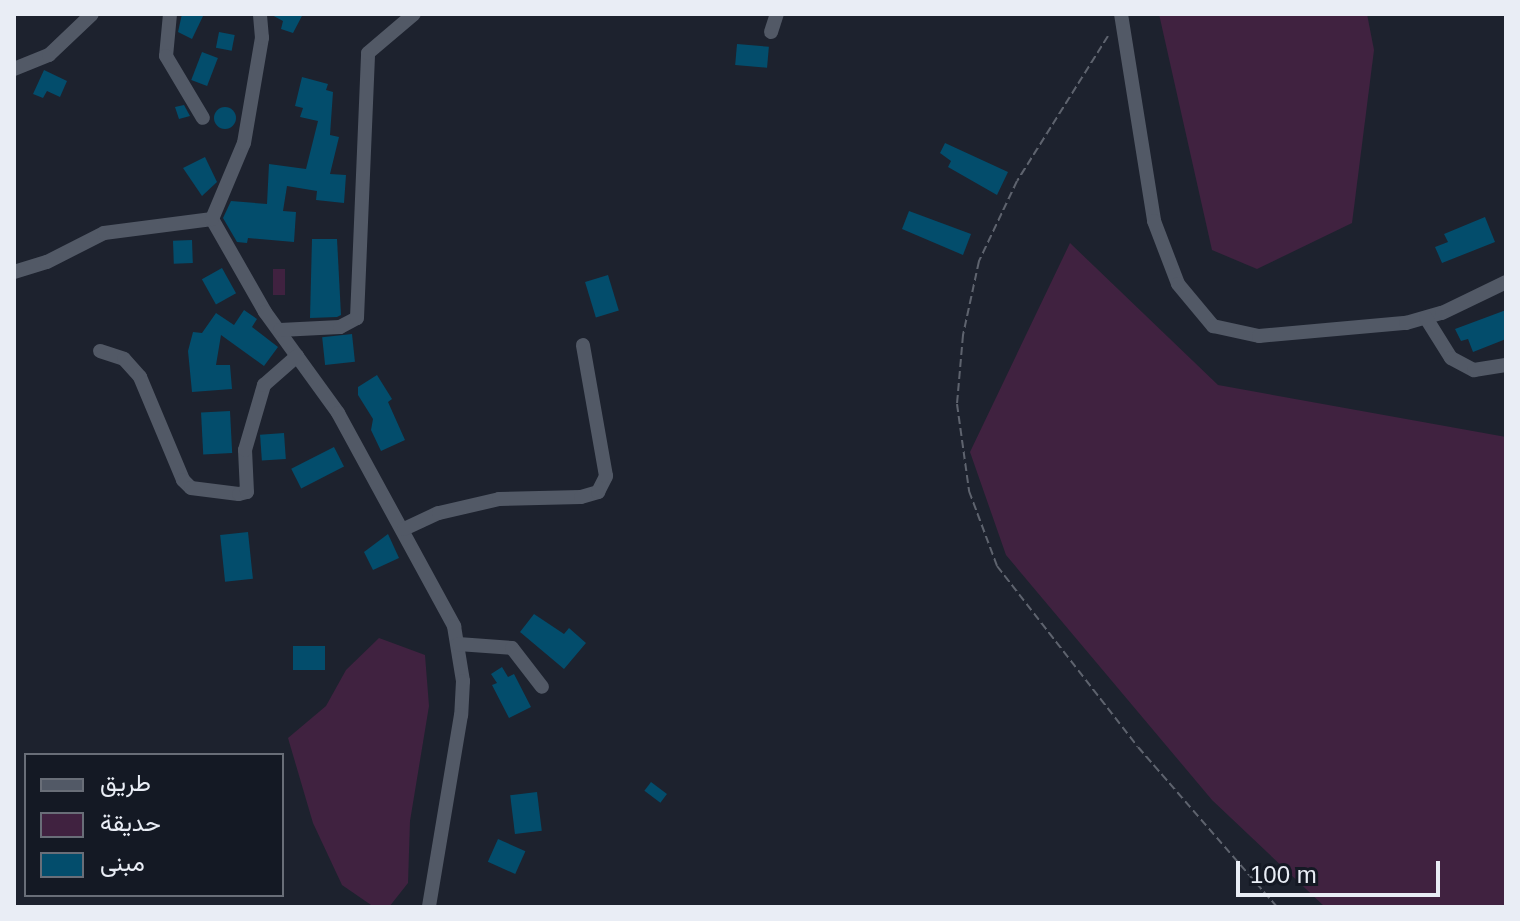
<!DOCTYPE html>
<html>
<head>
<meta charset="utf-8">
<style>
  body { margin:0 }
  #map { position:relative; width:1520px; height:921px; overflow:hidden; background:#1d222e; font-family:Arial,Vazirmatn,sans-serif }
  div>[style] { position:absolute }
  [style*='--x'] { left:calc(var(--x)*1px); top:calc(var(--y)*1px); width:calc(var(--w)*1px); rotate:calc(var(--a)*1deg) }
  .green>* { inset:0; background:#402240; transform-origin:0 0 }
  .building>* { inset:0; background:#034d6c; transform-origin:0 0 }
  .round { border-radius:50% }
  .path>* { height:2px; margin-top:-1px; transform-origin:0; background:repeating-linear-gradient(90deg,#5e636e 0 8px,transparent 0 12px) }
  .minor>* { height:14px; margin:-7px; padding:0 7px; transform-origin:7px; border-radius:7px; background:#525966 }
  span { translate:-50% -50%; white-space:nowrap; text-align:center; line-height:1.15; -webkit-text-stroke:6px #141924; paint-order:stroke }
  .frame { position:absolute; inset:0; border:16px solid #e9edf5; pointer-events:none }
  .legend { position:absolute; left:24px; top:753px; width:260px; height:144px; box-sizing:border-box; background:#141924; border:2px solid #696e78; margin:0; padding:10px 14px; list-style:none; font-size:24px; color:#e9edf5 }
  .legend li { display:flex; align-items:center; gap:16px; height:40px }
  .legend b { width:40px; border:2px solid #696e78 }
  .scale { position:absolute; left:1236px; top:861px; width:204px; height:36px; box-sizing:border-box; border:4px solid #e9edf5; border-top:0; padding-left:10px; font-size:24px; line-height:28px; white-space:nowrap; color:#e9edf5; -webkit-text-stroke:6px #141924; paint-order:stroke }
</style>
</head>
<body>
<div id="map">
  <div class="green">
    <i style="clip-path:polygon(1159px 14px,1367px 14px,1374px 50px,1352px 223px,1257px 269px,1212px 250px)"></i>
    <i style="clip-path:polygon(1070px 243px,1218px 385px,1506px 437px,1506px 907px,1325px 907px,1212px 800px,1006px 555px,970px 452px)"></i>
    <i style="left:273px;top:269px;width:12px;height:26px"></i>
    <i style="clip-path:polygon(379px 638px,425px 655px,429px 706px,410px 821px,408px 883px,389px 907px,374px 907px,342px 885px,313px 823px,288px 738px,326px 706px,346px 670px)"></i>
  </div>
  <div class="building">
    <i style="clip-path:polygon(182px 14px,204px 14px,192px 39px,178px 32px)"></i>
    <i style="clip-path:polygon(270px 14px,303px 14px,293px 33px,281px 29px,283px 21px)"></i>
    <i style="left:219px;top:32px;width:16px;height:16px;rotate:11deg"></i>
    <i style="left:737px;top:44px;width:32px;height:21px;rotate:5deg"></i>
    <i style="left:202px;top:52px;width:17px;height:30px;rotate:21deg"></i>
    <i style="clip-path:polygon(44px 70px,67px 81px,60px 97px,47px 91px,43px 98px,33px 94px)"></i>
    <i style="clip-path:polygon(302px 77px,328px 84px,326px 90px,333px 92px,330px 135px,339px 137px,330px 174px,346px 175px,344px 203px,316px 200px,317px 191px,287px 186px,283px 211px,296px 212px,294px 242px,248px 238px,247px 243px,237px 242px,223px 218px,231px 201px,267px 204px,269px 164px,306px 169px,318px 121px,300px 117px,303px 108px,295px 106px)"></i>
    <i style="clip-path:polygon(184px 105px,190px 116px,179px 119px,175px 107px)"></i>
    <i class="round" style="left:214px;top:107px;width:22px;height:22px"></i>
    <i style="clip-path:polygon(945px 143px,1008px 172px,997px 195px,948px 167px,951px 161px,940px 153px)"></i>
    <i style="clip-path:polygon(205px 157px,217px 182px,202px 196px,183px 168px)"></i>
    <i style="clip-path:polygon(909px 211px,971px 234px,963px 255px,902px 229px)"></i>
    <i style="clip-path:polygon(1485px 217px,1495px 242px,1442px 263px,1435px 247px,1448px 242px,1444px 234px)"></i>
    <i style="clip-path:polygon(312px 239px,337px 239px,341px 315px,337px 317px,310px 318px)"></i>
    <i style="left:192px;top:240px;width:23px;height:19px;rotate:88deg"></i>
    <i style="left:222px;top:268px;width:29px;height:23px;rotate:61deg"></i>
    <i style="left:608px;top:275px;width:37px;height:24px;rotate:73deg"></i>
    <i style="clip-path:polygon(244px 310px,257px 319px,252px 327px,278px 347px,264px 366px,221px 335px,216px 365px,230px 365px,232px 389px,192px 392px,188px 351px,193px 332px,202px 333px,216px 313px,234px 325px)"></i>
    <i style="clip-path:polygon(1506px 310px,1506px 339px,1473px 352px,1468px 339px,1461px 341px,1455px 329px)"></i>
    <i style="left:352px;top:334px;width:28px;height:30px;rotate:84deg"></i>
    <i style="clip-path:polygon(377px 375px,392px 399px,388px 402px,405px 440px,381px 451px,371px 430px,373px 419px,358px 395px,358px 387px)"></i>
    <i style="left:230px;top:411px;width:42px;height:29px;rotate:87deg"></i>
    <i style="left:284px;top:433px;width:26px;height:24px;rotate:86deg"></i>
    <i style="left:334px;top:447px;width:22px;height:48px;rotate:63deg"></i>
    <i style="left:248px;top:532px;width:47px;height:28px;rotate:84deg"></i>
    <i style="clip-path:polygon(388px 534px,399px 558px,373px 570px,364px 552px)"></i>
    <i style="clip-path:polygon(534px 614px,564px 634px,569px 628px,586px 643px,564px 669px,520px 632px)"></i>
    <i style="left:293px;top:646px;width:32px;height:24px"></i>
    <i style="clip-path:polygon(502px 667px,508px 677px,514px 674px,531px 707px,509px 718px,492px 685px,497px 683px,491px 674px)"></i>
    <i style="left:651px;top:782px;width:20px;height:11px;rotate:37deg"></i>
    <i style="left:537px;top:792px;width:39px;height:27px;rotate:83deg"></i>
    <i style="left:498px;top:839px;width:30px;height:25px;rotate:24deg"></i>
  </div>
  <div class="path">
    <i style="--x:1108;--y:36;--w:171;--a:122.1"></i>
    <i style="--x:1017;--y:181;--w:89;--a:115.4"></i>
    <i style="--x:979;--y:261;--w:76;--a:102.2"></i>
    <i style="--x:963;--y:335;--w:69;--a:95"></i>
    <i style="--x:957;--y:404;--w:88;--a:82.1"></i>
    <i style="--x:969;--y:491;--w:80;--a:69.5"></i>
    <i style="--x:997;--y:566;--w:229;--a:52.1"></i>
    <i style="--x:1138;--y:747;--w:212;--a:49"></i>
  </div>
  <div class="minor">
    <i style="--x:170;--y:14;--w:42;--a:95.4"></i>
    <i style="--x:166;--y:56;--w:72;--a:59.2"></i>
    <i style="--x:1121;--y:14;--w:210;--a:80.9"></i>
    <i style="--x:1154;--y:221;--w:67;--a:69.1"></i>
    <i style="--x:1178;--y:284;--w:55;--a:50.2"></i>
    <i style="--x:1213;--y:326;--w:47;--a:12.3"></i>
    <i style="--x:1259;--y:336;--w:148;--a:-5.1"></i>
    <i style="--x:1406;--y:323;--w:37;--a:-16"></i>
    <i style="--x:1442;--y:313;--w:71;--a:-25.8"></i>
    <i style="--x:771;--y:32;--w:19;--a:-72"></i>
    <i style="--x:14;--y:69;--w:38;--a:-22"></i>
    <i style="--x:49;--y:55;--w:59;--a:-43.6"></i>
    <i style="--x:212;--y:219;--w:107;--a:60.3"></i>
    <i style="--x:265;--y:312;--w:125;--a:54.1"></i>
    <i style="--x:338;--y:413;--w:243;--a:61.4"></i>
    <i style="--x:454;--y:626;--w:56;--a:80.7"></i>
    <i style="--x:463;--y:681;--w:34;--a:93"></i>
    <i style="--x:461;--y:715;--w:195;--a:99.5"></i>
    <i style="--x:14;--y:272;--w:34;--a:-17"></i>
    <i style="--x:47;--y:262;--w:64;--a:-27"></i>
    <i style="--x:104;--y:233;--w:109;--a:-7.4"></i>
    <i style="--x:212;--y:219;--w:82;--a:-67.2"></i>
    <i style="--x:244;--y:143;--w:107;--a:-80.3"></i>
    <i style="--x:262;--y:38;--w:24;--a:-95"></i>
    <i style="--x:1426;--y:318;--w:47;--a:58"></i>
    <i style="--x:1451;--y:358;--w:26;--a:28"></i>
    <i style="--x:1474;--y:370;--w:32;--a:-9"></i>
    <i style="--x:280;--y:330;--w:60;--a:-2.9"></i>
    <i style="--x:340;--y:327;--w:19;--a:-28"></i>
    <i style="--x:357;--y:318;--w:265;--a:-87.6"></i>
    <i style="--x:368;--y:53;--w:60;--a:-40.3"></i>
    <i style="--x:100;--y:351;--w:25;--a:18"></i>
    <i style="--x:124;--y:359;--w:24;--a:48"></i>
    <i style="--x:140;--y:377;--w:112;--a:67.3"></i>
    <i style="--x:183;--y:480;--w:11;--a:45"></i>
    <i style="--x:191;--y:488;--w:48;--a:7.1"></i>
    <i style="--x:239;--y:494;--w:8;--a:-14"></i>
    <i style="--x:247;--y:492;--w:42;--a:-92.7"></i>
    <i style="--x:245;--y:450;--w:68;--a:-73.7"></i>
    <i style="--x:264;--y:385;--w:44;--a:-41.3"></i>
    <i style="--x:404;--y:529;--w:38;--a:-25"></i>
    <i style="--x:439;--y:513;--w:62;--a:-13.1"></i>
    <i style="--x:499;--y:499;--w:82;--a:-1.4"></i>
    <i style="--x:581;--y:497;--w:18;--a:-16"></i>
    <i style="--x:598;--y:492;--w:18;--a:-63"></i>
    <i style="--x:606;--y:476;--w:133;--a:-100"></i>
    <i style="--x:458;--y:644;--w:54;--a:4.2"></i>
    <i style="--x:512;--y:648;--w:49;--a:52.4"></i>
  </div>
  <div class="frame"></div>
  <ul class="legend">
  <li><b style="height:10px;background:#525966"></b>طريق</li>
  <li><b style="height:22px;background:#402240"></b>حديقة</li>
  <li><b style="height:22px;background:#034d6c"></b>مبنى</li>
  </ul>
  <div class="scale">100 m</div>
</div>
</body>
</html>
